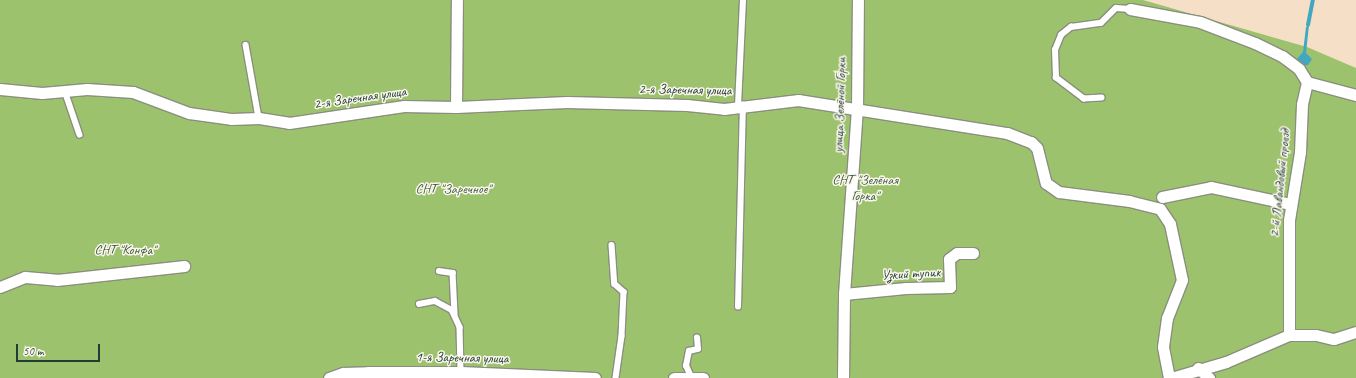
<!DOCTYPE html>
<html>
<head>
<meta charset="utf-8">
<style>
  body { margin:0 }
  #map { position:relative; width:1356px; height:378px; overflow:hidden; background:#f5e0c7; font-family:Caveat,sans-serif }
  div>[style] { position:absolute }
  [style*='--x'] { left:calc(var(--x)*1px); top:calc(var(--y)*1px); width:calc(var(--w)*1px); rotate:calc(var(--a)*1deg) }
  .green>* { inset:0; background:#9dc26d }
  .water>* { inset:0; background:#42a8c2 }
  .stream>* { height:3.5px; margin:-1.75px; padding:0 1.75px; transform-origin:1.75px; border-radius:1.75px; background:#42a8c2 }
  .roads { filter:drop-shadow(1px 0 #8a8e7e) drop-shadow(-1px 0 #8a8e7e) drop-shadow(0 1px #8a8e7e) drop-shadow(0 -1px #8a8e7e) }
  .lane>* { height:5.5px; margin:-2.75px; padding:0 2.75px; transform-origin:2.75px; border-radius:2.75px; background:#fff }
  .street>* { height:11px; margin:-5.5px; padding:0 5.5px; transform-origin:5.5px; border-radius:5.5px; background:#fff }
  span { translate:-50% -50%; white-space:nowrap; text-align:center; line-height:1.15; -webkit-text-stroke:3px #fbf7ec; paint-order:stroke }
  .street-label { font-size:14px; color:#1f3d34 }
  .park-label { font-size:14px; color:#3e5e42 }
  .scale { position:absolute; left:16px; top:344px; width:84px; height:18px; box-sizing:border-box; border:2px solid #1f3d34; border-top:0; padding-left:5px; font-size:12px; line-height:14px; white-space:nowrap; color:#1f3d34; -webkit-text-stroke:3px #fbf7ec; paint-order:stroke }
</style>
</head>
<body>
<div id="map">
  <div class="green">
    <i style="clip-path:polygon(0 0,1143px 0,1307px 47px,1356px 68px,1356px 378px,0 378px)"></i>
  </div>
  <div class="water">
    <i style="clip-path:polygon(1309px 25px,1306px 53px,1312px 59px,1308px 65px,1298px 66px,1296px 60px,1303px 52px,1306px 27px)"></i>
  </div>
  <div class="stream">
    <i style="--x:1308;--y:25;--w:25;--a:-79"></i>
  </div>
  <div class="roads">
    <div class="lane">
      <i style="--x:246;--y:45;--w:74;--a:79.9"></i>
      <i style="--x:65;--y:91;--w:46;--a:71.2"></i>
      <i style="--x:1102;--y:98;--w:18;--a:177"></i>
      <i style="--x:1084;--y:99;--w:35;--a:-143"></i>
      <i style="--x:1056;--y:78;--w:28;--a:-92"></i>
      <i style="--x:1055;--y:50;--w:16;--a:-68"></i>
      <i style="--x:1061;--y:35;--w:13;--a:-39"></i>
      <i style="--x:1071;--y:27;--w:30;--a:-8"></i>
      <i style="--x:1101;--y:23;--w:21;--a:-45"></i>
      <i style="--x:1116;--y:8;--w:14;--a:4"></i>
      <i style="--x:738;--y:106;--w:106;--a:-87.3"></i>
      <i style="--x:612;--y:245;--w:39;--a:86"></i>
      <i style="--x:615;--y:284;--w:12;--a:42"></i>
      <i style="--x:624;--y:292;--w:44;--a:92.6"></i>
      <i style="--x:622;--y:336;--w:42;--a:98.1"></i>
      <i style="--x:439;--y:271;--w:14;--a:8"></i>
      <i style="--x:453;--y:273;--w:41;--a:87.2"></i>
      <i style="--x:419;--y:304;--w:16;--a:-11"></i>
      <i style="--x:435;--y:301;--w:19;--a:28"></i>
      <i style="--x:452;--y:310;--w:19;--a:65"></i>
      <i style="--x:460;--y:327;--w:45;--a:88.7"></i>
      <i style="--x:738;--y:307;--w:202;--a:-88.6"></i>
      <i style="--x:691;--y:377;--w:12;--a:-114"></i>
      <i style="--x:686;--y:366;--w:15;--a:-79"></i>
      <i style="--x:689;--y:351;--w:9;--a:-13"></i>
      <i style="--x:698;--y:349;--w:11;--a:-95"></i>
    </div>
    <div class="street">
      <i style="--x:1130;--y:9;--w:71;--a:10.5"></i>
      <i style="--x:1200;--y:22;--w:59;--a:20.9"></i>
      <i style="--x:1255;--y:43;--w:30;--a:26"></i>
      <i style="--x:1282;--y:56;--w:21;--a:37"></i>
      <i style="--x:1299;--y:69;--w:15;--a:58"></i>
      <i style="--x:1307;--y:82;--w:51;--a:14.9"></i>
      <i style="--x:0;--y:89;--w:42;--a:5.4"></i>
      <i style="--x:42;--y:93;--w:45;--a:-5.1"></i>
      <i style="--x:87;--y:89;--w:46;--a:3.7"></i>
      <i style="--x:133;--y:92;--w:60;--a:20.6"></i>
      <i style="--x:189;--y:113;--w:42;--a:8.1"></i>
      <i style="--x:231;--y:119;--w:28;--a:-2"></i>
      <i style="--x:259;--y:118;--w:30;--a:9"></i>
      <i style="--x:289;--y:123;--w:116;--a:-8.4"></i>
      <i style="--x:404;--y:106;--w:52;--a:1.1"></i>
      <i style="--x:456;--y:107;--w:111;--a:-2.6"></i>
      <i style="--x:567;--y:102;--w:120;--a:1.4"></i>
      <i style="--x:687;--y:105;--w:37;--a:6"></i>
      <i style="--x:724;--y:109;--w:75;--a:-6.9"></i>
      <i style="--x:798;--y:100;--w:212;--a:9"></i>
      <i style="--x:1007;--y:133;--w:26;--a:21"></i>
      <i style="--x:1031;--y:142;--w:8;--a:45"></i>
      <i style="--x:1037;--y:148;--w:36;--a:76"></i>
      <i style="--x:1046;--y:183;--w:16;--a:35"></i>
      <i style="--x:1059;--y:192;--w:71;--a:7.3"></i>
      <i style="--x:1129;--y:201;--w:32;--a:14"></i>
      <i style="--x:1160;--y:209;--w:18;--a:56"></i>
      <i style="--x:1170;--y:224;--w:57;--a:77.9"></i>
      <i style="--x:1182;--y:280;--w:41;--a:111.5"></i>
      <i style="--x:1167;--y:318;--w:29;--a:98"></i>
      <i style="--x:1163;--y:347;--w:32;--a:79"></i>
      <i style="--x:456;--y:107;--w:107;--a:-89.5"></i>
      <i style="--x:1162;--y:197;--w:50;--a:-11.5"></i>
      <i style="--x:1211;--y:187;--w:81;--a:12.1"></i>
      <i style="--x:0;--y:287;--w:27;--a:-22"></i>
      <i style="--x:25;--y:277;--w:32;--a:5"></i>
      <i style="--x:57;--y:280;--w:128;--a:-6.3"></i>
      <i style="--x:844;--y:294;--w:62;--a:-5.5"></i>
      <i style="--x:906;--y:288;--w:44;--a:-1.3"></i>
      <i style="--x:950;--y:287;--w:28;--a:-92"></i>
      <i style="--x:949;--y:259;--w:10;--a:-37"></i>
      <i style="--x:957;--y:253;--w:16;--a:0"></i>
      <i style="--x:1289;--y:335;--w:115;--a:-90"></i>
      <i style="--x:1289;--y:220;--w:69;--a:-80.8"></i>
      <i style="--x:1300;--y:152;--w:48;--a:-87.6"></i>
      <i style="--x:1302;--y:104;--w:23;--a:-77"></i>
      <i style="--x:1198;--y:368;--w:15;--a:42"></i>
      <i style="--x:329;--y:378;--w:15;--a:-20"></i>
      <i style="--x:343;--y:373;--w:25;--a:-2"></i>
      <i style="--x:368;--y:372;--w:93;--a:0"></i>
      <i style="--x:461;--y:372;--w:134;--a:2.6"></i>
      <i style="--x:674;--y:378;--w:29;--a:0"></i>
      <i style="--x:843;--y:378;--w:84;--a:-89.3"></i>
      <i style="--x:844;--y:294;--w:185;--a:-86"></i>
      <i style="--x:857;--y:109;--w:109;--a:-89.5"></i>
      <i style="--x:1171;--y:378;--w:57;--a:-16.2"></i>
      <i style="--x:1226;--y:362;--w:69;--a:-23.2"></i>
      <i style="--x:1289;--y:335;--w:27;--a:0"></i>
      <i style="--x:1316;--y:335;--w:18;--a:13"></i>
      <i style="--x:1334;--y:339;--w:23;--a:-18"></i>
    </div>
  </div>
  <div class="street-label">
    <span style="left:685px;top:90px;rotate:1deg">2-я Заречная улица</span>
    <span style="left:360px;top:98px;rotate:-8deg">2-я Заречная улица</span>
    <span style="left:840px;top:105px;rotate:-88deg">улица Зелёной Горки</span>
    <span style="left:1280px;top:183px;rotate:-84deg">2-й Лавандовый проезд</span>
    <span style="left:911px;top:274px;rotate:-3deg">Узкий тупик</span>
    <span style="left:462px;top:358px;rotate:1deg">1-я Заречная улица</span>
  </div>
  <div class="park-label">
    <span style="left:865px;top:188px">СНТ "Зелёная<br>Горка"</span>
    <span style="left:453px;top:189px">СНТ "Заречное"</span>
    <span style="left:125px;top:250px">СНТ "Конфа"</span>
  </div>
  <div class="scale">50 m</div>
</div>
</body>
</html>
